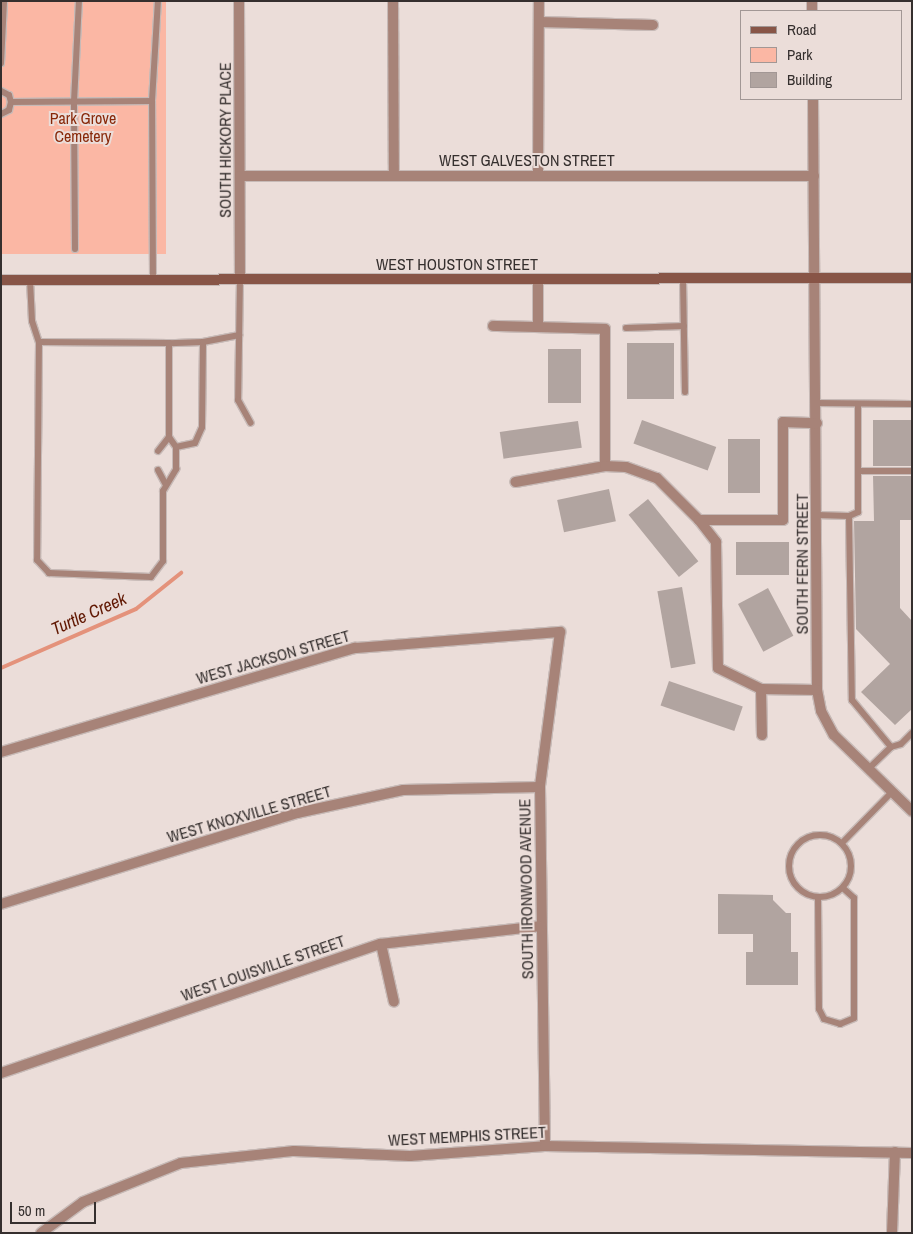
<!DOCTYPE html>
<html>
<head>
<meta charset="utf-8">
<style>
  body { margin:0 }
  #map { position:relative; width:913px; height:1234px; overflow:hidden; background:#ebddd9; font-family:"Archivo Narrow",sans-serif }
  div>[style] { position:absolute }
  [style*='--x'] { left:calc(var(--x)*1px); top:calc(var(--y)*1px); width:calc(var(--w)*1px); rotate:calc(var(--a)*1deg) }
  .green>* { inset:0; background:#fbb7a4; transform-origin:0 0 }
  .stream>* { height:4px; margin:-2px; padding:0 2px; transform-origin:2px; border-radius:2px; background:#e4927b }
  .building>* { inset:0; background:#b1a4a0; transform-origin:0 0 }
  .roads { filter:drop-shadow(1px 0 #c7bab7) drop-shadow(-1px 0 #c7bab7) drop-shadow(0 1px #c7bab7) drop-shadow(0 -1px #c7bab7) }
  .service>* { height:6px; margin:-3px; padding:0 3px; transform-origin:3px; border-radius:3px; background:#a78378 }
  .service>.ring { margin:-3px; padding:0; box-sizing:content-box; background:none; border:6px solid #a78378; border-radius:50% }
  .minor>* { height:10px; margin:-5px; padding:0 5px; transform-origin:5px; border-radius:5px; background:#a78378 }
  .secondary>* { height:10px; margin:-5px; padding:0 5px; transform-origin:5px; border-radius:5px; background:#885547 }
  span { translate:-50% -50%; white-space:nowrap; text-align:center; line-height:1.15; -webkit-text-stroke:4px #ebddd9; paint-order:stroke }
  .park-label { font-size:16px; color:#882809 }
  .street-label { font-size:16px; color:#352f2e }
  .water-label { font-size:18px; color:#611803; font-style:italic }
  .frame { position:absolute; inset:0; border:2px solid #352f2e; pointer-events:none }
  .legend { position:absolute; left:740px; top:10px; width:162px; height:90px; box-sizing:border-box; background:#ebddd9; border:1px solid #a29795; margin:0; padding:6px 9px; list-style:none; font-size:15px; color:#352f2e }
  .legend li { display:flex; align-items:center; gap:10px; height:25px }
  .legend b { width:25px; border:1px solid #a29795 }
  .scale { position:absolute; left:10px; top:1202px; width:86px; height:22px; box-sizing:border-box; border:2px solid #352f2e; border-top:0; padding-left:6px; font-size:15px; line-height:18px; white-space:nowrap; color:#352f2e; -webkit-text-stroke:4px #ebddd9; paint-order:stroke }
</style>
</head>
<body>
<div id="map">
  <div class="green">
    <i style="left:1px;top:1px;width:165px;height:253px"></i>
  </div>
  <div class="stream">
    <i style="--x:1;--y:668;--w:147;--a:-23.6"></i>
    <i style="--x:136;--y:609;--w:58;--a:-38.7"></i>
  </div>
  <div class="building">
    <i style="left:627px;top:343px;width:47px;height:56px"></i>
    <i style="left:548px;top:349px;width:33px;height:54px"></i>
    <i style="left:642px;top:420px;width:79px;height:25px;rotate:20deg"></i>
    <i style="left:873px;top:420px;width:39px;height:46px"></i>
    <i style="left:578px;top:421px;width:27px;height:79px;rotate:82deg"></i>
    <i style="left:728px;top:439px;width:32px;height:54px"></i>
    <i style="clip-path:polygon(873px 476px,912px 476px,912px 520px,900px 520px,900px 608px,912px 621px,912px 709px,895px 725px,861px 692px,890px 664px,856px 629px,854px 521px,874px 521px)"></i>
    <i style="left:609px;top:489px;width:33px;height:53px;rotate:78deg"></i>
    <i style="left:648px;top:499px;width:80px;height:25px;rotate:51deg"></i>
    <i style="left:736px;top:542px;width:53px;height:33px"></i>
    <i style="left:682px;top:587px;width:78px;height:25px;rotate:80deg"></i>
    <i style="left:768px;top:588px;width:54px;height:34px;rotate:62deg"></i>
    <i style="left:669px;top:681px;width:78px;height:26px;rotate:19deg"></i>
    <i style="clip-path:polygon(718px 894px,773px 895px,773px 900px,786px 913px,791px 913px,791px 952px,798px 952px,798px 985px,746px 985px,746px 952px,753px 952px,753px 934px,718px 934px)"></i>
  </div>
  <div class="roads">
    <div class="service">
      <i style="--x:1;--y:63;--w:62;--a:-87.2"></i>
      <i style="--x:1;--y:91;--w:9;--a:27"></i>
      <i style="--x:9;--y:95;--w:7;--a:74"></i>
      <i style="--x:11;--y:102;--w:8;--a:104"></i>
      <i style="--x:9;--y:110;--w:9;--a:153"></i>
      <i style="--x:11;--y:102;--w:141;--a:-0.4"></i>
      <i style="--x:75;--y:249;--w:147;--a:-90.4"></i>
      <i style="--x:74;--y:102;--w:101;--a:-87.2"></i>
      <i style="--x:240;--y:279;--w:121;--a:90.9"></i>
      <i style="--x:238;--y:400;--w:26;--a:61"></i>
      <i style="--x:683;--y:279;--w:113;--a:89"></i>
      <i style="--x:30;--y:280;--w:41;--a:87.2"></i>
      <i style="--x:32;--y:321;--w:22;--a:72"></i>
      <i style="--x:39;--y:342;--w:218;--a:90.5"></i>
      <i style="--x:37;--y:560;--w:18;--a:47"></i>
      <i style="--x:49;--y:573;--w:102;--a:2.2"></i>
      <i style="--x:151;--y:577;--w:20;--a:-53"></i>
      <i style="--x:163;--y:561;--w:70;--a:-90"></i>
      <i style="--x:163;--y:491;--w:26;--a:-59"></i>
      <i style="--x:176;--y:469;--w:22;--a:-90"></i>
      <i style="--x:153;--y:280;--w:179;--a:-90.3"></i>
      <i style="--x:152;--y:101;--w:100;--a:-86.6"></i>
      <i style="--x:626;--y:328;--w:58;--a:-2"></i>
      <i style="--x:39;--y:342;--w:130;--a:0.4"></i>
      <i style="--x:203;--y:342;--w:34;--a:178"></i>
      <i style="--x:169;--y:343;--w:94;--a:90"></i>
      <i style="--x:169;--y:437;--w:12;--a:55"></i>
      <i style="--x:176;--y:447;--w:19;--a:-12"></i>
      <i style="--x:195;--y:443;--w:17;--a:-66"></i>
      <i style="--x:202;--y:427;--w:85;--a:-89.3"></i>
      <i style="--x:203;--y:342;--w:37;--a:-11"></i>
      <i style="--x:817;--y:403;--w:95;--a:0.6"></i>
      <i style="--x:158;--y:451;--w:18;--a:-52"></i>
      <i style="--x:158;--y:470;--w:17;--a:62"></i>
      <i style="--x:859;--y:471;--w:53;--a:0"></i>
      <i style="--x:817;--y:515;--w:32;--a:2"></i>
      <i style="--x:849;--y:516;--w:10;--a:-24"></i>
      <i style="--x:858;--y:512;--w:108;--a:-90"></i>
      <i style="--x:849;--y:516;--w:184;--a:89.1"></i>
      <i style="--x:852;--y:700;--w:61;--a:50.3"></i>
      <i style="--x:891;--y:747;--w:32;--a:136"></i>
      <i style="--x:891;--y:747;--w:10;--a:-17"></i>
      <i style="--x:901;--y:744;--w:16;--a:-45"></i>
      <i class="ring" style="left:789px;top:835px;width:56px;height:56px"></i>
      <i style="--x:842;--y:843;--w:70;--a:-45.6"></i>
      <i style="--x:818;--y:897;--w:112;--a:89.5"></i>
      <i style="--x:819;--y:1009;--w:11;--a:63"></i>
      <i style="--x:824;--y:1019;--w:17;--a:17"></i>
      <i style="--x:840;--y:1024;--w:15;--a:-23"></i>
      <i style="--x:854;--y:1018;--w:120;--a:-90"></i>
      <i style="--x:854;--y:898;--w:15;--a:-138"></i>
    </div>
    <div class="minor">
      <i style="--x:239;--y:1;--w:278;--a:89.8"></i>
      <i style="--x:393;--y:1;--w:174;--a:89.7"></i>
      <i style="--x:812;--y:1;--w:10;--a:90"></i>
      <i style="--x:540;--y:22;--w:113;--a:1.5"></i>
      <i style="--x:813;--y:99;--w:591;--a:89.61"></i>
      <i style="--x:817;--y:690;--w:21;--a:79"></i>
      <i style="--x:821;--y:711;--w:27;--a:62"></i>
      <i style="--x:834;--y:735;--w:109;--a:44.3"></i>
      <i style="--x:538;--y:175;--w:174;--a:-89.7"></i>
      <i style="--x:240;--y:176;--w:574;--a:0"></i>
      <i style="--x:538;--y:279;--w:48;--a:90"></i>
      <i style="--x:493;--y:326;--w:112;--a:1.5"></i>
      <i style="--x:605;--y:329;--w:137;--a:90"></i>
      <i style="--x:605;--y:466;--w:91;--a:169.9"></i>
      <i style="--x:605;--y:466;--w:21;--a:3"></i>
      <i style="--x:626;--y:467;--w:33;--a:20"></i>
      <i style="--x:657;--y:478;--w:59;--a:45"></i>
      <i style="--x:699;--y:520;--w:28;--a:52"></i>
      <i style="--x:716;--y:542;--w:126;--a:89.1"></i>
      <i style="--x:718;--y:668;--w:48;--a:26"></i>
      <i style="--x:761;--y:689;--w:56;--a:1"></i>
      <i style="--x:699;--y:520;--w:84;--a:0"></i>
      <i style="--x:783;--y:520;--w:98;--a:-90"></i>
      <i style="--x:783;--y:422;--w:34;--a:2"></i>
      <i style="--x:761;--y:689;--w:46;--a:88.8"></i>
      <i style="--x:1;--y:752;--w:369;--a:-16.4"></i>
      <i style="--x:355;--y:648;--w:206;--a:-4.5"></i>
      <i style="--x:560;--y:632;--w:156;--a:97.4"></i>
      <i style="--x:540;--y:787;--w:359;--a:89.2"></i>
      <i style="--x:1;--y:904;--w:310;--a:-17.1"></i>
      <i style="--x:297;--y:813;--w:108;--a:-12.2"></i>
      <i style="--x:403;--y:790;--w:137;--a:-1.3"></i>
      <i style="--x:381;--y:944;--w:59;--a:77.4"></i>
      <i style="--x:1;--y:1073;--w:401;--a:-18.8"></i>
      <i style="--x:381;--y:944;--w:161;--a:-6.4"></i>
      <i style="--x:41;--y:1233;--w:52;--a:-36.4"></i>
      <i style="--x:83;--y:1202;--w:105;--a:-21.7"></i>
      <i style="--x:181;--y:1163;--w:114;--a:-6.1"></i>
      <i style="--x:294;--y:1151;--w:116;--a:2.5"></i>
      <i style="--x:410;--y:1156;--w:135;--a:-4.2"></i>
      <i style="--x:545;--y:1146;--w:367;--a:1.1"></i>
      <i style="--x:892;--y:1233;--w:81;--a:-87.9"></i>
    </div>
    <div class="secondary">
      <i style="--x:1;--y:280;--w:911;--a:-0.13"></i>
    </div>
  </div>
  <div class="park-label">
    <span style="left:83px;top:127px">Park Grove<br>Cemetery</span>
  </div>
  <div class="street-label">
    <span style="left:225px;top:140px;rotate:-90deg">SOUTH HICKORY PLACE</span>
    <span style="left:527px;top:160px">WEST GALVESTON STREET</span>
    <span style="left:457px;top:264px">WEST HOUSTON STREET</span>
    <span style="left:802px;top:564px;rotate:-90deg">SOUTH FERN STREET</span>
    <span style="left:273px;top:657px;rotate:-16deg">WEST JACKSON STREET</span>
    <span style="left:249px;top:814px;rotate:-16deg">WEST KNOXVILLE STREET</span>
    <span style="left:526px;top:889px;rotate:-91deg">SOUTH IRONWOOD AVENUE</span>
    <span style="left:263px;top:968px;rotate:-19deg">WEST LOUISVILLE STREET</span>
    <span style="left:467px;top:1136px;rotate:-3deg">WEST MEMPHIS STREET</span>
  </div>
  <div class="water-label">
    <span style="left:89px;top:614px;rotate:-24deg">Turtle Creek</span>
  </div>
  <div class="frame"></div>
  <ul class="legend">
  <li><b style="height:6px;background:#885547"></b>Road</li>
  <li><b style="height:14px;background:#fbb7a4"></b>Park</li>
  <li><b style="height:14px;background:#b1a4a0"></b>Building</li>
  </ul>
  <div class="scale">50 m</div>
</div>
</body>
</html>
